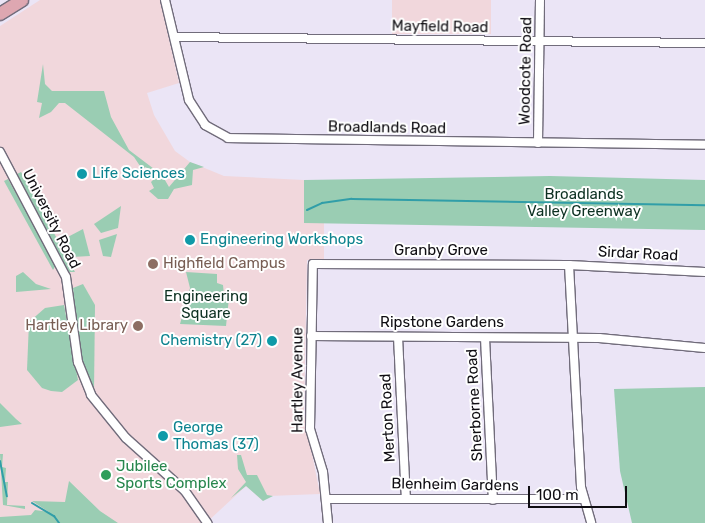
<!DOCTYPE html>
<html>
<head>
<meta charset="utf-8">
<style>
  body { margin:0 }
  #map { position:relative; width:705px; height:523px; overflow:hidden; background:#ebe5f6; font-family:Rubik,sans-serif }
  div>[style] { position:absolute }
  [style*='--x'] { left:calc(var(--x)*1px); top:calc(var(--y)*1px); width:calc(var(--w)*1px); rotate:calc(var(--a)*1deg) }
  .education>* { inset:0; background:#f1d7dc; transform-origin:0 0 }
  .green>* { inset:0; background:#9acdb3 }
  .stream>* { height:2px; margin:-1px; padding:0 1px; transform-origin:1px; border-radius:1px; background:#319ea8 }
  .roads { filter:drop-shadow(1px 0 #716c7b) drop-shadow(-1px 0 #716c7b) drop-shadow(0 1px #716c7b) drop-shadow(0 -1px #716c7b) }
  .street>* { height:8px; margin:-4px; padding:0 4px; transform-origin:4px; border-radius:4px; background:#fff }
  .primary>* { height:12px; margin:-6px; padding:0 6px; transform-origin:6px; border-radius:6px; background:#dea7b1 }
  .dots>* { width:14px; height:14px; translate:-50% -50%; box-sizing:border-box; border:2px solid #fff; border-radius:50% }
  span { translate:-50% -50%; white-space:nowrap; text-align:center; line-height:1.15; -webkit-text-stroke:4px #fff; paint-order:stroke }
  .street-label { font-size:15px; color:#0f0d12 }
  .culture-label { font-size:15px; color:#0d838f }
  .left { translate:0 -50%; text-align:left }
  .right { translate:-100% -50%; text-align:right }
  .park-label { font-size:15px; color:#0d3122 }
  .education-label { font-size:15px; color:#785e54 }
  .leisure-label { font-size:15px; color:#27864d }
  .scale { position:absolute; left:528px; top:486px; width:99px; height:22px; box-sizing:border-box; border:2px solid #0f0d12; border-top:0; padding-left:6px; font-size:15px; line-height:18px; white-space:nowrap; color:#0f0d12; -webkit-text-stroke:4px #fff; paint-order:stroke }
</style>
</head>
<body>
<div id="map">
  <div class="education">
    <i style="clip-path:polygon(40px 0,160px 0,179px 83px,147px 93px,154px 115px,175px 151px,190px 162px,224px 176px,304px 180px,304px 223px,324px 223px,324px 260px,307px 260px,304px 414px,320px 494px,269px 496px,263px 501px,246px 486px,206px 523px,0 523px,0 26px)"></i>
    <i style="left:392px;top:0;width:99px;height:34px"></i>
  </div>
  <div class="green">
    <i style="clip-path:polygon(43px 64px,45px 84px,52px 91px,104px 91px,111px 117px,129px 150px,162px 175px,169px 187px,190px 162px,204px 167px,193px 170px,192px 185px,174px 189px,168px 199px,158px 199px,149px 191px,154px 188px,151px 182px,154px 179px,146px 167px,142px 169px,134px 157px,65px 103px,59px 103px,51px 112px,39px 118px,42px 103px,37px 102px)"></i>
    <i style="clip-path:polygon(21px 172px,75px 272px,69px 272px,30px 202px,17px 174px)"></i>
    <i style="clip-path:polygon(550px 176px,705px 180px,705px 230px,304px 223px,304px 180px)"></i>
    <i style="clip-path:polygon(8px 179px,56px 265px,53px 270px,4px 181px)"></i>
    <i style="clip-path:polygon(121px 206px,118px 228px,101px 233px,94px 224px)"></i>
    <i style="clip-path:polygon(83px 229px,90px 256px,72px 257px,62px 240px)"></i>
    <i style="clip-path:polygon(117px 234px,111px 257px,103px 256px,99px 240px)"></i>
    <i style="clip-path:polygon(23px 272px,36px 284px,51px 289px,16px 292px,16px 276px)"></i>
    <i style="clip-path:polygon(186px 272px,217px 274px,217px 283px,223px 285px,224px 295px,229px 298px,226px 326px,180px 324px,190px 288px)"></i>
    <i style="clip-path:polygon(83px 284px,95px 305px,94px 391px,84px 367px,77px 333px,73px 288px)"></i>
    <i style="clip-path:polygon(64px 305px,78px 380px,62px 392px,51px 391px,42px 388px,27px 370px,29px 322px,45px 308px)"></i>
    <i style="clip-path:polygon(705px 387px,705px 523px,632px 523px,620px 471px,614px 389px)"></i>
    <i style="clip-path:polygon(0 403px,16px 419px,22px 424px,0 427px)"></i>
    <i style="clip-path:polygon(0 454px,3px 454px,2px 467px,6px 468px,5px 482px,8px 482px,7px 505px,25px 506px,25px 509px,3px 505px)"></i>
    <i style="clip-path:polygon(237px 455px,241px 455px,247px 475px,257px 475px,267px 495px,273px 496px,263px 501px,246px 486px,231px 498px,246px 482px,238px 469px)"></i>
    <i style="clip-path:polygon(69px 481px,100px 511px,118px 523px,0 523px,0 517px,31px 515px,35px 510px,49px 512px,32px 501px,65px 502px)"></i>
  </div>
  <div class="stream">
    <i style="--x:307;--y:210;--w:17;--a:-25"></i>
    <i style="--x:322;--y:203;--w:30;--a:-8"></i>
    <i style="--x:352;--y:199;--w:353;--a:1"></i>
    <i style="--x:0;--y:461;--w:36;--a:79"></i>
    <i style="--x:32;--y:503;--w:26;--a:31"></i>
    <i style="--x:54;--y:516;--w:9;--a:54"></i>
  </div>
  <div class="roads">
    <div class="street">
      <i style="--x:165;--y:0;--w:103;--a:76.5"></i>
      <i style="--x:189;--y:100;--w:30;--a:57"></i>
      <i style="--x:205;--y:125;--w:26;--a:29"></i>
      <i style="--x:228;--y:138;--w:477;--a:0.8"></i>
      <i style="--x:175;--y:37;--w:530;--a:0.65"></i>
      <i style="--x:538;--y:143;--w:143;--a:-89.2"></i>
      <i style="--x:0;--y:152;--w:141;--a:62.2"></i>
      <i style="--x:66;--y:277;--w:86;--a:82"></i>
      <i style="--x:78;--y:362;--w:35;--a:68"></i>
      <i style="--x:91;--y:395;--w:55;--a:50.9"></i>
      <i style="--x:126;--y:438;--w:79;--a:41.9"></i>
      <i style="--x:185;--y:491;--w:39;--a:55"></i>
      <i style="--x:569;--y:265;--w:222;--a:86.9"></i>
      <i style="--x:581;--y:487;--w:37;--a:74"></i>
      <i style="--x:311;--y:336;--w:288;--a:0.4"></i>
      <i style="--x:599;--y:338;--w:106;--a:5.4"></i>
      <i style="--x:398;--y:337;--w:161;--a:87.2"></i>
      <i style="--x:485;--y:338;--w:162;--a:87.2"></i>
      <i style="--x:327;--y:499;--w:257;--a:0"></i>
      <i style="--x:328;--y:523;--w:51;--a:-95.6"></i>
      <i style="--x:323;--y:472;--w:45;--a:-106.8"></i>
      <i style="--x:310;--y:429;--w:165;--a:-89"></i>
      <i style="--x:313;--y:264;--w:256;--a:0.2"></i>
      <i style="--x:569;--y:265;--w:136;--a:2.9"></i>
    </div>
    <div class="primary">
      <i style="--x:0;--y:14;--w:26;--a:-32"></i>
    </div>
  </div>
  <div class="dots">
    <i style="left:82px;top:174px;background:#0f9aa8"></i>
    <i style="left:190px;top:240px;background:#0f9aa8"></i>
    <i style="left:153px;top:264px;background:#8d6e63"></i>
    <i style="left:138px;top:326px;background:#8d6e63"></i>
    <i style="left:272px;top:341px;background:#0f9aa8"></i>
    <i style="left:163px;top:436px;background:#0f9aa8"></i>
    <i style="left:106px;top:475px;background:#2e9e5b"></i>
  </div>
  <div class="street-label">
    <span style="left:440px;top:27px;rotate:1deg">Mayfield Road</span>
    <span style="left:526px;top:71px;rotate:-89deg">Woodcote Road</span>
    <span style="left:387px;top:128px;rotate:1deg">Broadlands Road</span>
    <span style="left:51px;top:219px;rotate:63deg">University Road</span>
    <span style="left:441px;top:251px">Granby Grove</span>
    <span style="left:638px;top:254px;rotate:3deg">Sirdar Road</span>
    <span style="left:442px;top:323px">Ripstone Gardens</span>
    <span style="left:298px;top:380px;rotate:-90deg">Hartley Avenue</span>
    <span style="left:475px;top:405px;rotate:-93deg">Sherborne Road</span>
    <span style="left:388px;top:418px;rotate:-93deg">Merton Road</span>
    <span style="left:455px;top:485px;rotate:1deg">Blenheim Gardens</span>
  </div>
  <div class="culture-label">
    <span class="left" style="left:92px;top:174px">Life Sciences</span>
    <span class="left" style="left:200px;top:240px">Engineering Workshops</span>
    <span class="right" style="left:262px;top:341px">Chemistry (27)</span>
    <span class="left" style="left:173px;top:436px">George<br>Thomas (37)</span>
  </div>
  <div class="park-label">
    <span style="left:584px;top:203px">Broadlands<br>Valley Greenway</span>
    <span style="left:206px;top:305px">Engineering<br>Square</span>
  </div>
  <div class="education-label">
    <span class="left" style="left:163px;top:264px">Highfield Campus</span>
    <span class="right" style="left:128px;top:326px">Hartley Library</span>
  </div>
  <div class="leisure-label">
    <span class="left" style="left:116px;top:475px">Jubilee<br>Sports Complex</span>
  </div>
  <div class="scale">100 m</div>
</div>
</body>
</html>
